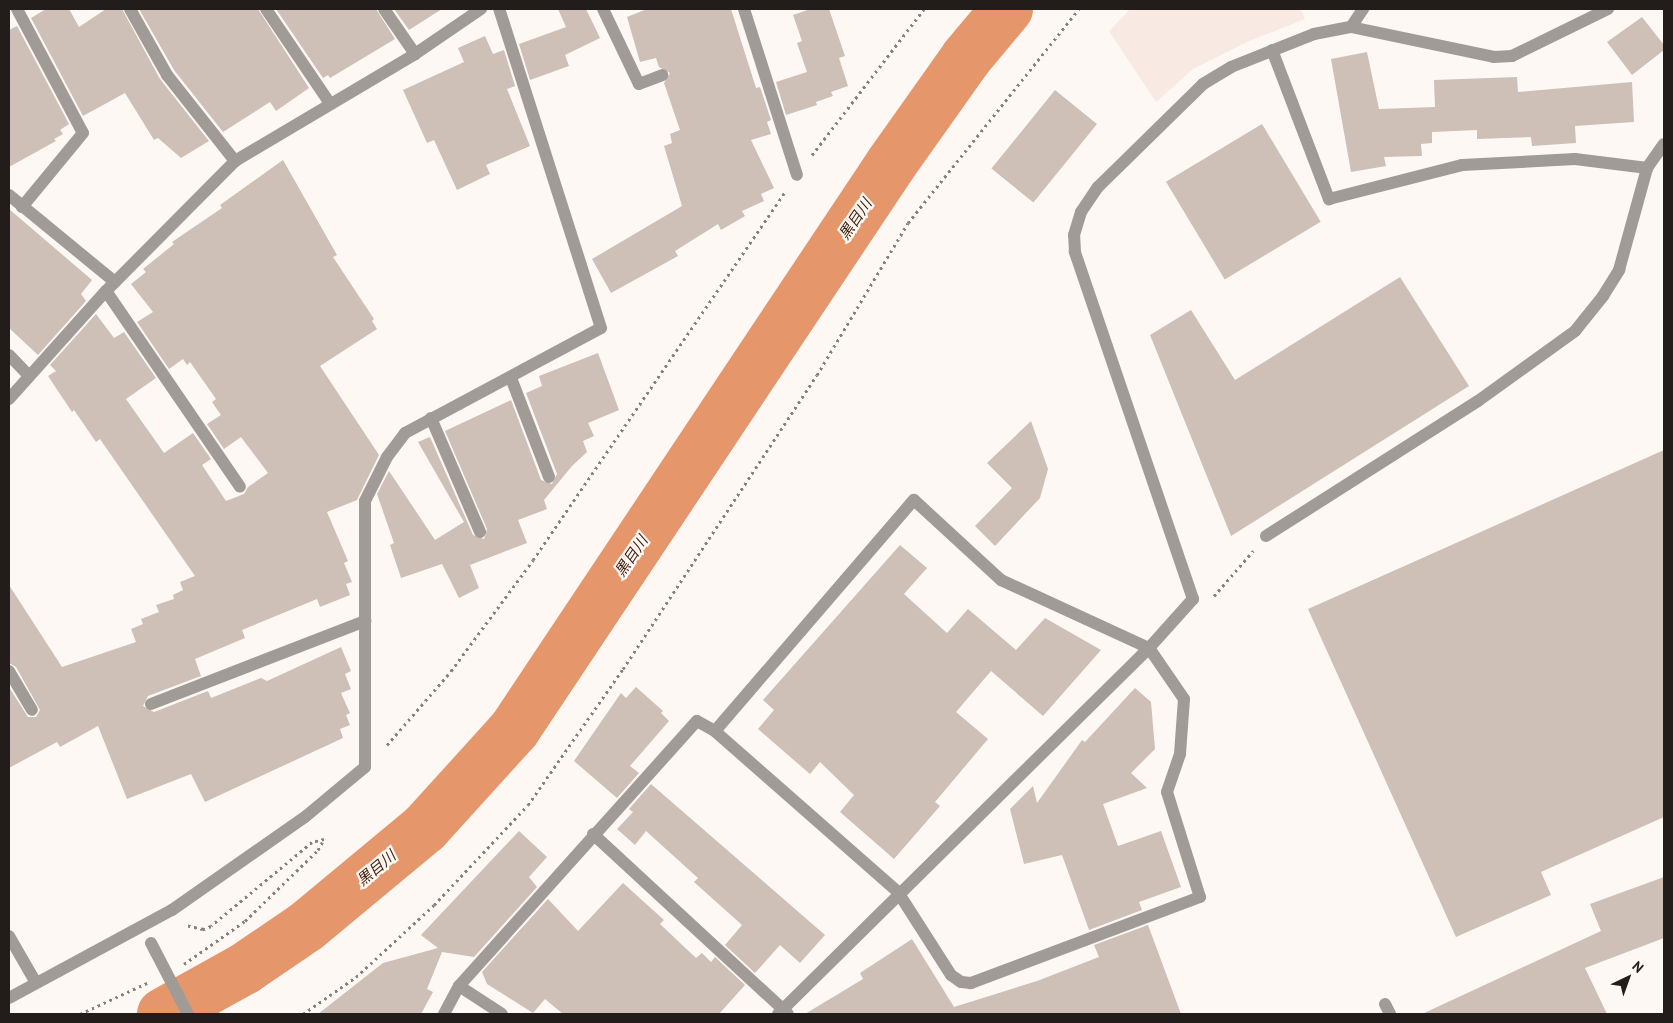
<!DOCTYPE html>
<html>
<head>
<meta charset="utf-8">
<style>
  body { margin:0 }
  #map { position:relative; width:1673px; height:1023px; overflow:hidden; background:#fef8f4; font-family:"PT Sans","Noto Sans JP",sans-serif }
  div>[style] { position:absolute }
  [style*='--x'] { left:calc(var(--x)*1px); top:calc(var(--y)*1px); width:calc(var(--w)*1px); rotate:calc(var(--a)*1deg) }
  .built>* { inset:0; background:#f8eae3 }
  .river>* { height:52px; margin:-26px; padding:0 26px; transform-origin:26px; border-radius:26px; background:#e6966b }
  .building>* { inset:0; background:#cebfb7; transform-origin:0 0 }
  .path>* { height:3px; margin-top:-1.5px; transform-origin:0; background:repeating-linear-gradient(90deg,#87817e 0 2.5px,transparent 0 6.5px) }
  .minor>* { height:12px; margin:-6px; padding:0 6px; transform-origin:6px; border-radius:6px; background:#a19b97 }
  .minor-bridge>* { height:12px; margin:-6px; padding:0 6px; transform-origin:6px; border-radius:6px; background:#a19b97 }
  span { translate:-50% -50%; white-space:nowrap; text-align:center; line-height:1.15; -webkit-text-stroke:4.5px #fef8f4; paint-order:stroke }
  .water-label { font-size:15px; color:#442311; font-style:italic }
  .frame { position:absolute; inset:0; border:10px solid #221d1a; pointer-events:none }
  .north { position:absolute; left:1603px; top:953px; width:50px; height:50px; -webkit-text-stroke:4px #fef8f4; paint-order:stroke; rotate:42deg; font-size:14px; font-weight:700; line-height:20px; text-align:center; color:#221d1a }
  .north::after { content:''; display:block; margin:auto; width:18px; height:22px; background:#221d1a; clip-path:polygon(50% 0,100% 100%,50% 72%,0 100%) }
</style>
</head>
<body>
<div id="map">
  <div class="built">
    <i style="clip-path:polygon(1130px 9px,1301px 9px,1305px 19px,1247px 42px,1193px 69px,1156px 102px,1109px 31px)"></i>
  </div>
  <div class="river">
    <i style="--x:163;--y:1014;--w:93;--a:-29.1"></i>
    <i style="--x:244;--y:969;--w:76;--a:-34.3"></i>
    <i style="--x:307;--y:926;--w:153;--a:-39.7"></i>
    <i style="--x:425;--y:828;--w:132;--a:-47.8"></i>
    <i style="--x:514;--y:730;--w:680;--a:-56.33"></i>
    <i style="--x:891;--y:164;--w:130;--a:-54.7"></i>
    <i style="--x:966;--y:58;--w:64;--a:-50.1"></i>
  </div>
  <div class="building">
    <i style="clip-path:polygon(46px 9px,69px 9px,79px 27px,106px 9px,122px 9px,160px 79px,209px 141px,181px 158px,158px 138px,154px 140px,125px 93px,83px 116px,31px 18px)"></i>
    <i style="clip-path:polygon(139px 9px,258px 9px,309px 88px,276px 111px,270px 102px,223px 132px,174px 70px)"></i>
    <i style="clip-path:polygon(276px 9px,376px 9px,395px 39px,330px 78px,328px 75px,323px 78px)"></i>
    <i style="clip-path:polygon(394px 9px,442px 9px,409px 30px)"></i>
    <i style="clip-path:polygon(558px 9px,586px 9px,600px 38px,565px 55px,569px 66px,530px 80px,519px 44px,566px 27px)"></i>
    <i style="clip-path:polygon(647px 9px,731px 9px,756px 88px,760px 87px,771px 120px,767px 122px,771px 134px,751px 140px,774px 188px,761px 194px,764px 201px,742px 211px,745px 216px,721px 230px,718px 224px,675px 251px,678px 256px,611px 293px,592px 259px,682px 206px,664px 146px,672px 143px,670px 134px,680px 130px,664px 83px,670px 73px,659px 67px,656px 58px,640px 62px,627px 17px)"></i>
    <i style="clip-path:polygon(810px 9px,829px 9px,845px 56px,839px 58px,848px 86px,831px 92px,833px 96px,816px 102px,817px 105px,786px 115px,776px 82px,807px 72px,797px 43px,802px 41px,793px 15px)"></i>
    <i style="clip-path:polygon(1642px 17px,1664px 45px,1664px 50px,1632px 75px,1607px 42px)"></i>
    <i style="clip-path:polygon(17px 26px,69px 124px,60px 130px,63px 134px,54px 139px,56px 141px,9px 167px,9px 30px)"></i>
    <i style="clip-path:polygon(485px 36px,493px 54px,504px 50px,515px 86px,507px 89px,530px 146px,486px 165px,490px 174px,457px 190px,434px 140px,427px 143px,403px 90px,464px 62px,458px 48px)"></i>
    <i style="clip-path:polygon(1367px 52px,1379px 109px,1435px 107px,1434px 80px,1517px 77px,1518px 92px,1632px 82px,1634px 122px,1575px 126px,1576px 143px,1532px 146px,1531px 137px,1477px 139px,1477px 130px,1432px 132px,1432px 143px,1421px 144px,1422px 156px,1384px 157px,1386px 166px,1351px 172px,1331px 59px)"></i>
    <i style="left:1055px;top:90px;width:54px;height:101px;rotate:39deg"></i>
    <i style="left:1262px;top:124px;width:114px;height:112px;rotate:59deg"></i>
    <i style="clip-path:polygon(283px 160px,337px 255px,333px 257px,374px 319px,372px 321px,377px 329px,320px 366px,379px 455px,357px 500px,327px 512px,348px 561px,344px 563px,352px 582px,346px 584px,350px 595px,320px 607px,317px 599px,242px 630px,245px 638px,195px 659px,201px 676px,148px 696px,143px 706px,154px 712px,208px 691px,211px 698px,261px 678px,267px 681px,341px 647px,351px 671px,345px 674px,351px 689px,341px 693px,350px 713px,346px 715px,350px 725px,340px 729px,343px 738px,205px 802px,191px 774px,127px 799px,98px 726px,60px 747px,57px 742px,9px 768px,9px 687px,28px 717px,36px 717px,40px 710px,16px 667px,9px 663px,9px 585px,62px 667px,136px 642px,131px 629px,143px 624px,141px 619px,159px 612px,156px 605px,174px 599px,173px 595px,183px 590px,180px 582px,195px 576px,100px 439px,96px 442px,74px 410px,72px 412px,48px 376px,56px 371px,50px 365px,96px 314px,114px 338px,124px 332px,156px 378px,126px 399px,164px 453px,193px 433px,211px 459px,202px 465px,226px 501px,244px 494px,248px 487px,268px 473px,241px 437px,224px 449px,207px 424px,221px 415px,212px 402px,216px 399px,190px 362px,187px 365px,183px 359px,169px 369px,137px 322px,153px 312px,131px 284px,146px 272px,143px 269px,174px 244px,172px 242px,222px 208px,220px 205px)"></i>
    <i style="clip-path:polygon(9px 209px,92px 280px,81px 294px,86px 301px,38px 355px,9px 328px)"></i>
    <i style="clip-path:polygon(1400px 277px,1469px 386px,1231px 536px,1150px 335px,1191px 310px,1235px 380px)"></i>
    <i style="clip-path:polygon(598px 353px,619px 410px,588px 423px,594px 436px,583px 441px,587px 452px,572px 466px,544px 500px,547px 509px,518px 520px,527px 543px,470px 565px,479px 588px,459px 598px,442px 564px,401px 578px,390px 545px,394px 543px,377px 494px,389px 471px,435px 540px,464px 522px,418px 442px,430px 437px,473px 535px,484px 539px,487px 529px,445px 431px,511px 400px,541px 480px,552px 484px,557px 474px,526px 393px,542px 386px,539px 376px)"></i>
    <i style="clip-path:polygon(1031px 421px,1048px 469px,1040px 498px,995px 546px,975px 526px,1012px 488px,987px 463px)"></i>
    <i style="clip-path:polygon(1664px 450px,1664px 817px,1541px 872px,1551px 895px,1456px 937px,1308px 609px)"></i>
    <i style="clip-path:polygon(900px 545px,927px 568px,904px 594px,947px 633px,968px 609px,1016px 650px,1045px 618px,1101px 650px,1043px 716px,991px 671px,956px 712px,988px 739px,935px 802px,940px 806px,894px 859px,840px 812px,854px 795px,820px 762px,810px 774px,758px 729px,774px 710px,763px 700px)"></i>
    <i style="clip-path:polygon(636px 687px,663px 711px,661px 713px,669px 721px,630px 766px,639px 773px,617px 798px,574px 761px,621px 693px,626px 698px)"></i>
    <i style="clip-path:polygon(1135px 688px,1151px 702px,1155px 749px,1131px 773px,1147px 788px,1103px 804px,1118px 846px,1161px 831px,1181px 887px,1139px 902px,1142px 910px,1089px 930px,1062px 855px,1024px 864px,1010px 809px,1033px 786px,1037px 803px,1082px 740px,1085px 742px)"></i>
    <i style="clip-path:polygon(651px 784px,825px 935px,800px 963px,780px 945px,755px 973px,725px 945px,742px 925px,694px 882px,698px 878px,646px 831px,635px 845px,617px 829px,633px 812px,629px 809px)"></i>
    <i style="clip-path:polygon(519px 831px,547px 857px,529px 877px,537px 887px,474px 957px,442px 952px,427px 989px,433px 992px,421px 1014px,318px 1014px,383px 963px,438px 948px,421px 935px)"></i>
    <i style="clip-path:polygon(1664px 877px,1664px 938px,1585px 968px,1607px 1014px,1422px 1014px,1601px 931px,1590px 904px)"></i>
    <i style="clip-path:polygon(623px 883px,664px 920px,660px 924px,696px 958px,702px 953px,711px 962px,715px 957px,745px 985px,719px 1014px,563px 1014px,545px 999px,533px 1013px,487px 984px,482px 972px,548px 899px,578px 931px)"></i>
    <i style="clip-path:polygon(1148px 925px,1181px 1014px,805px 1014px,863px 979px,860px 973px,912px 939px,954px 1007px,1037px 981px,1099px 957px,1094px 945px)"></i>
  </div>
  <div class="path">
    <i style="--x:812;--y:155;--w:184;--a:-52.5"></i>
    <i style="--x:1214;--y:596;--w:60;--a:-49.1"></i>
    <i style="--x:387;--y:745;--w:98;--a:-49.1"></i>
    <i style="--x:451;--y:671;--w:138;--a:-53.5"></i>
    <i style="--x:533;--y:560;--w:446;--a:-55.6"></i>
    <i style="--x:184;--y:964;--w:75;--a:-35.2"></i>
    <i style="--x:245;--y:921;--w:102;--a:-44.2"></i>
    <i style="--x:318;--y:850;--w:13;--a:-61"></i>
    <i style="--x:324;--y:839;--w:12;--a:166"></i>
    <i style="--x:312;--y:842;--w:131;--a:140.3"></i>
    <i style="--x:211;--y:926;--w:9;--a:159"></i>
    <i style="--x:203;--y:929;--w:18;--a:-167"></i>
    <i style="--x:80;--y:1014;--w:74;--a:-24.8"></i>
    <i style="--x:303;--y:1014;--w:65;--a:-34.9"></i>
    <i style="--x:356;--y:977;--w:106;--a:-42.7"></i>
    <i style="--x:434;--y:905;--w:137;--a:-46.8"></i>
    <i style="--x:528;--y:805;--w:166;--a:-55.1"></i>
    <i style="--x:623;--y:669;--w:352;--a:-56.6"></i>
    <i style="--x:817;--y:375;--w:177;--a:-59.1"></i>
    <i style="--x:908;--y:223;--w:274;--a:-51.4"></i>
  </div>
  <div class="minor">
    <i style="--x:17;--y:9;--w:140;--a:62"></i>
    <i style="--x:83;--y:133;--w:96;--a:129.5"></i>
    <i style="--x:130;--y:9;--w:76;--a:60.7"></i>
    <i style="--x:167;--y:75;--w:110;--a:51.7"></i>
    <i style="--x:266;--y:9;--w:112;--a:55.9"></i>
    <i style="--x:384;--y:9;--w:55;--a:55.4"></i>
    <i style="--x:603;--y:9;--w:83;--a:64.4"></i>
    <i style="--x:639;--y:84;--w:25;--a:-21"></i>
    <i style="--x:744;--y:9;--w:174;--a:72.3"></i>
    <i style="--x:1351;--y:27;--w:22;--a:-56"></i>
    <i style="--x:1272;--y:50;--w:160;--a:69.1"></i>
    <i style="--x:1329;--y:199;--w:137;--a:-14.3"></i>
    <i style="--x:1462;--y:165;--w:113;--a:-3"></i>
    <i style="--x:1575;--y:159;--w:73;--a:7.1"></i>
    <i style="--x:9;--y:195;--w:137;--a:39.4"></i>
    <i style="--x:106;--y:291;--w:237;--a:55.6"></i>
    <i style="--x:9;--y:355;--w:29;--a:46"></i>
    <i style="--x:511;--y:378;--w:106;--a:69"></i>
    <i style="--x:9;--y:399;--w:145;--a:-48.1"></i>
    <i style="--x:106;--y:291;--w:183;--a:-45.2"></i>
    <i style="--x:235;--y:161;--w:209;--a:-30.7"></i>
    <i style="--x:415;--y:54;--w:80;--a:-34.3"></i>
    <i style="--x:431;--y:418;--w:124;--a:66.7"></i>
    <i style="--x:914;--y:500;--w:118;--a:42.6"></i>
    <i style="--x:1001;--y:580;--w:163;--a:24.7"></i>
    <i style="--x:1149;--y:648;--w:62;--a:55.5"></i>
    <i style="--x:1184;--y:699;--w:55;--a:94.2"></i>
    <i style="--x:1180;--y:754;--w:40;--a:108.9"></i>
    <i style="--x:1167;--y:792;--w:110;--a:72.6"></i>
    <i style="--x:1200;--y:897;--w:245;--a:159.4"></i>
    <i style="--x:971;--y:983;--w:10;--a:-174"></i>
    <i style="--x:961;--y:982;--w:12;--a:-145"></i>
    <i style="--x:951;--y:975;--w:98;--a:-122.6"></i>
    <i style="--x:898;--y:892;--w:244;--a:-138.7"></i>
    <i style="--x:715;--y:731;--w:305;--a:-49.3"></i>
    <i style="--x:1266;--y:536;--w:251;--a:-32.5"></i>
    <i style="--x:1478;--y:401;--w:120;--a:-35.8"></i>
    <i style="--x:1575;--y:331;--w:45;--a:-51.3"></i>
    <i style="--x:1603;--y:296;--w:31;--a:-58"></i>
    <i style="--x:1619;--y:270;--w:106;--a:-74.6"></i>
    <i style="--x:1647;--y:168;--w:29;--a:-55"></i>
    <i style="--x:9;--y:671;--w:45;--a:59.5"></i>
    <i style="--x:151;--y:704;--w:230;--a:-21.2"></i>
    <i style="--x:593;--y:834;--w:265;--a:42.7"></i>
    <i style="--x:9;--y:936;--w:54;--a:60.1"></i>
    <i style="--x:459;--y:986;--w:51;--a:33.1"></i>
    <i style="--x:9;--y:998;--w:185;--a:-28.4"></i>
    <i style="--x:172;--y:910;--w:162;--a:-35"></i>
    <i style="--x:305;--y:817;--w:78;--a:-39.8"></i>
    <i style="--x:365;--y:767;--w:266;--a:-90"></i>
    <i style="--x:365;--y:501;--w:49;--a:-63.4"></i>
    <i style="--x:387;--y:457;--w:30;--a:-53"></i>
    <i style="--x:405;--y:433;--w:222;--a:-28.2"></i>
    <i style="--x:601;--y:328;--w:335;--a:-107.7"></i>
    <i style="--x:1385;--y:1004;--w:11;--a:63"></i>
    <i style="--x:444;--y:1014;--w:32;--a:-62"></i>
    <i style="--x:459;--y:986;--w:356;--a:-48.1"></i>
    <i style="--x:697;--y:721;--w:21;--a:29"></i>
    <i style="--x:778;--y:1014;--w:521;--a:-44.61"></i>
    <i style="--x:1149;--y:648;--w:66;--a:-48.1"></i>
    <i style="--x:1193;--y:599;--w:367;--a:-108.8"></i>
    <i style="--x:1075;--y:252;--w:17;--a:-93"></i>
    <i style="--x:1074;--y:235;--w:24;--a:-73"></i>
    <i style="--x:1081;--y:212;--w:30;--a:-56"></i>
    <i style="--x:1098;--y:187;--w:147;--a:-44.4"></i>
    <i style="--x:1203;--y:84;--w:33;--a:-31"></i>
    <i style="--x:1231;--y:67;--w:89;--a:-21.7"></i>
    <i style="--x:1314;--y:34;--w:38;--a:-11"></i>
    <i style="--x:1351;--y:27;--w:146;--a:11.8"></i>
    <i style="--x:1494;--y:57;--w:18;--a:-3"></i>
    <i style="--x:1512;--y:56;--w:107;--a:-26.1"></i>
  </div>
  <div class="minor-bridge">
    <i style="--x:151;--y:943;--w:80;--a:62.5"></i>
  </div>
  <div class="water-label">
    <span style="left:855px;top:219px;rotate:-56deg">黒目川</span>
    <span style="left:631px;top:556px;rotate:-56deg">黒目川</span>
    <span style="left:376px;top:868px;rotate:-40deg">黒目川</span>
  </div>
  <div class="frame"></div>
  <div class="north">N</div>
</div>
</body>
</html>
